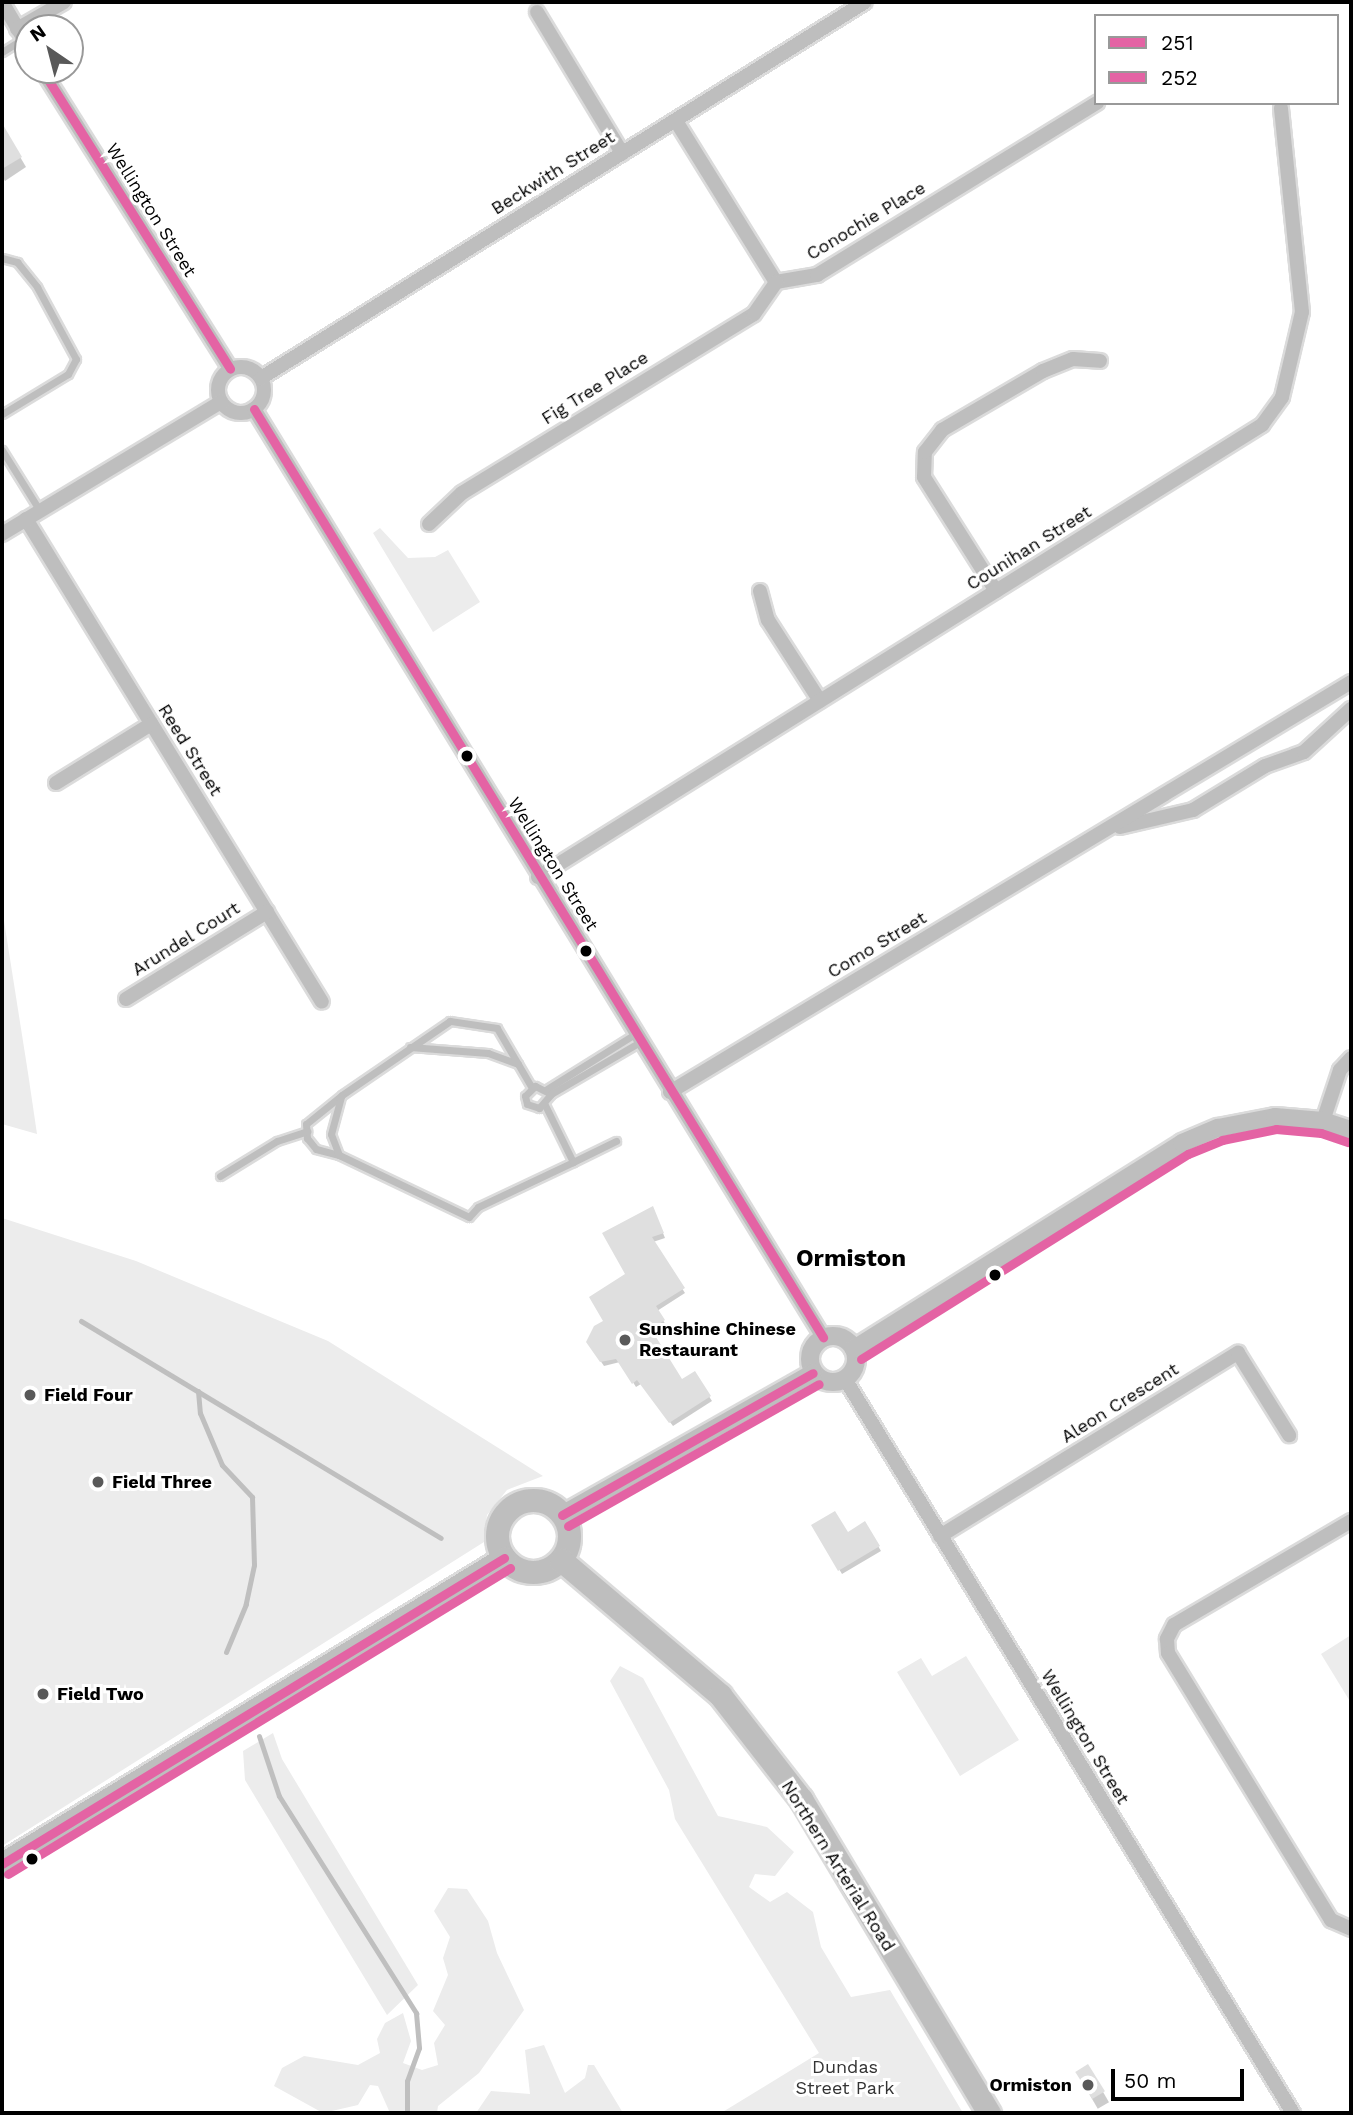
<!DOCTYPE html>
<html>
<head>
<meta charset="utf-8">
<style>
  body { margin:0 }
  #map { position:relative; width:1353px; height:2115px; overflow:hidden; background:#fff; font-family:"Work Sans",sans-serif }
  div>[style] { position:absolute }
  [style*='--x'] { left:calc(var(--x)*1px); top:calc(var(--y)*1px); width:calc(var(--w)*1px); rotate:calc(var(--a)*1deg) }
  .green>* { inset:0; background:#ececec }
  .shadow>* { inset:0; background:#0003; transform-origin:0 0 }
  .stream>* { height:5px; margin:-2.5px; padding:0 2.5px; transform-origin:2.5px; border-radius:2.5px; background:#bfbfbf }
  .building>* { inset:0; background:#dfdfdf; transform-origin:0 0 }
  .roads { filter:drop-shadow(2px 0 #dbdbdb) drop-shadow(-2px 0 #dbdbdb) drop-shadow(0 2px #dbdbdb) drop-shadow(0 -2px #dbdbdb) }
  .service>* { height:7px; margin:-3.5px; padding:0 3.5px; transform-origin:3.5px; border-radius:3.5px; background:#bebebe }
  .minor>* { height:14px; margin:-7px; padding:0 7px; transform-origin:7px; border-radius:7px; background:#bebebe }
  .minor>.ring { margin:-7px; padding:0; box-sizing:content-box; background:none; border:14px solid #bebebe; border-radius:50% }
  .tertiary>* { height:18px; margin:-9px; padding:0 9px; transform-origin:9px; border-radius:9px; background:#bebebe }
  .tertiary>.ring { margin:-9px; padding:0; box-sizing:content-box; background:none; border:18px solid #bebebe; border-radius:50% }
  .primary>* { height:23px; margin:-11.5px; padding:0 11.5px; transform-origin:11.5px; border-radius:11.5px; background:#bebebe }
  .primary>.ring { margin:-11.5px; padding:0; box-sizing:content-box; background:none; border:23px solid #bebebe; border-radius:50% }
  .bus-1>* { height:9px; margin:-4.5px; padding:0 4.5px; transform-origin:4.5px; border-radius:4.5px; background:#e463a4 }
  .bus-2>* { height:9px; margin:-4.5px; padding:0 4.5px; transform-origin:4.5px; border-radius:4.5px; background:#e463a4 }
  .dots>* { width:19px; height:19px; translate:-50% -50%; box-sizing:border-box; border:4px solid #fff; border-radius:50% }
  span { translate:-50% -50%; white-space:nowrap; text-align:center; line-height:1.15; -webkit-text-stroke:6px #fff; paint-order:stroke }
  .street-label { font-size:18px; color:#000 }
  .poi-label { font-size:18px; color:#000; font-weight:700 }
  .left { translate:0 -50%; text-align:left }
  .right { translate:-100% -50%; text-align:right }
  .park-label { font-size:18px; color:#333 }
  .district-label { font-size:24px; color:#000; font-weight:700 }
  .frame { position:absolute; inset:0; border:4px solid #000; pointer-events:none }
  .legend { position:absolute; left:1094px; top:14px; width:245px; height:91px; box-sizing:border-box; background:#fff; border:2px solid #999; margin:0; padding:9px 12px; list-style:none; font-size:21px; color:#000 }
  .legend li { display:flex; align-items:center; gap:14px; height:35px }
  .legend b { width:35px; border:2px solid #999 }
  .north { position:absolute; left:14px; top:14px; width:70px; height:70px; box-sizing:border-box; background:#fff; border:2px solid #999; border-radius:50%; rotate:325deg; font-size:19px; font-weight:700; line-height:28px; text-align:center; color:#000 }
  .north::after { content:''; display:block; margin:auto; width:24px; height:32px; background:#595959; clip-path:polygon(50% 0,100% 100%,50% 72%,0 100%) }
  .scale { position:absolute; left:1111px; top:2069px; width:133px; height:32px; box-sizing:border-box; border:4px solid #000; border-top:0; padding-left:9px; font-size:21px; line-height:24px; white-space:nowrap; color:#000; -webkit-text-stroke:5px #fff; paint-order:stroke }
</style>
</head>
<body>
<div id="map">
  <div class="green">
    <i style="clip-path:polygon(380px 528px,408px 558px,435px 557px,448px 550px,480px 602px,433px 632px,373px 533px)"></i>
    <i style="clip-path:polygon(2px 908px,28px 1073px,37px 1134px,2px 1124px)"></i>
    <i style="clip-path:polygon(2px 1218px,136px 1261px,328px 1341px,543px 1476px,507px 1490px,487px 1515px,484px 1542px,2px 1846px)"></i>
    <i style="clip-path:polygon(1351px 1635px,1351px 1703px,1321px 1654px)"></i>
    <i style="clip-path:polygon(966px 1656px,1019px 1740px,960px 1776px,897px 1672px,921px 1658px,932px 1676px)"></i>
    <i style="clip-path:polygon(620px 1666px,643px 1678px,718px 1816px,767px 1827px,794px 1852px,775px 1876px,755px 1874px,749px 1887px,770px 1902px,787px 1892px,813px 1912px,821px 1947px,851px 1997px,890px 1990px,963px 2113px,721px 2113px,819px 2053px,675px 1819px,669px 1790px,610px 1681px)"></i>
    <i style="clip-path:polygon(273px 1733px,282px 1759px,418px 1985px,387px 2015px,245px 1780px,243px 1751px)"></i>
    <i style="clip-path:polygon(448px 1888px,467px 1889px,488px 1921px,497px 1953px,524px 2010px,479px 2073px,438px 2106px,437px 2113px,390px 2113px,378px 2086px,370px 2085px,358px 2105px,323px 2113px,274px 2086px,282px 2068px,304px 2056px,358px 2065px,380px 2053px,377px 2039px,385px 2023px,403px 2013px,411px 2041px,403px 2063px,422px 2070px,438px 2065px,434px 2043px,445px 2025px,433px 2011px,448px 1975px,443px 1958px,450px 1937px,434px 1911px)"></i>
    <i style="clip-path:polygon(544px 2045px,565px 2093px,585px 2078px,588px 2065px,594px 2065px,623px 2113px,476px 2113px,491px 2091px,530px 2094px,525px 2050px)"></i>
  </div>
  <div class="shadow">
    <i style="clip-path:polygon(2px 126px,26px 167px,5px 181px,2px 176px)"></i>
    <i style="clip-path:polygon(655px 1213px,665px 1238px,653px 1242px,685px 1293px,657px 1311px,666px 1325px,652px 1334px,682px 1381px,694px 1373px,712px 1401px,673px 1426px,641px 1384px,636px 1387px,620px 1362px,604px 1366px,591px 1347px)"></i>
    <i style="clip-path:polygon(865px 1524px,881px 1551px,842px 1574px,813px 1526px,847px 1534px)"></i>
    <i style="left:1088px;top:2066px;width:42px;height:13px;rotate:60deg"></i>
  </div>
  <div class="stream">
    <i style="--x:81;--y:1321;--w:420;--a:31.1"></i>
    <i style="--x:198;--y:1391;--w:22;--a:85"></i>
    <i style="--x:200;--y:1413;--w:56;--a:67.1"></i>
    <i style="--x:222;--y:1465;--w:44;--a:46.8"></i>
    <i style="--x:252;--y:1497;--w:68;--a:88.3"></i>
    <i style="--x:254;--y:1565;--w:40;--a:102"></i>
    <i style="--x:246;--y:1604;--w:52;--a:112.6"></i>
    <i style="--x:259;--y:1736;--w:63;--a:71.6"></i>
    <i style="--x:279;--y:1796;--w:257;--a:57.7"></i>
    <i style="--x:416;--y:2013;--w:35;--a:85"></i>
    <i style="--x:419;--y:2048;--w:35;--a:110"></i>
    <i style="--x:407;--y:2081;--w:32;--a:90"></i>
  </div>
  <div class="building">
    <i style="clip-path:polygon(2px 123px,22px 157px,2px 169px)"></i>
    <i style="clip-path:polygon(653px 1206px,664px 1233px,652px 1237px,685px 1288px,656px 1306px,665px 1320px,651px 1329px,682px 1379px,695px 1371px,711px 1396px,669px 1423px,637px 1380px,632px 1384px,616px 1359px,600px 1362px,586px 1342px,594px 1326px,603px 1321px,589px 1297px,625px 1274px,602px 1233px)"></i>
    <i style="clip-path:polygon(835px 1511px,848px 1532px,865px 1521px,880px 1546px,838px 1571px,811px 1525px)"></i>
    <i style="left:1088px;top:2064px;width:32px;height:15px;rotate:58deg"></i>
  </div>
  <div class="roads">
    <div class="service">
      <i style="--x:2;--y:52;--w:25;--a:-32"></i>
      <i style="--x:2;--y:258;--w:16;--a:15"></i>
      <i style="--x:17;--y:262;--w:32;--a:51"></i>
      <i style="--x:37;--y:287;--w:82;--a:61.6"></i>
      <i style="--x:76;--y:359;--w:17;--a:118"></i>
      <i style="--x:68;--y:374;--w:77;--a:148.8"></i>
      <i style="--x:2;--y:450;--w:72;--a:58.1"></i>
      <i style="--x:410;--y:1047;--w:78;--a:4.4"></i>
      <i style="--x:488;--y:1053;--w:32;--a:20"></i>
      <i style="--x:532;--y:1088;--w:69;--a:-120.3"></i>
      <i style="--x:497;--y:1028;--w:48;--a:-171.5"></i>
      <i style="--x:450;--y:1021;--w:131;--a:145.6"></i>
      <i style="--x:342;--y:1095;--w:46;--a:141.1"></i>
      <i style="--x:306;--y:1124;--w:14;--a:86"></i>
      <i style="--x:307;--y:1138;--w:14;--a:51"></i>
      <i style="--x:316;--y:1149;--w:24;--a:15"></i>
      <i style="--x:339;--y:1155;--w:144;--a:25.5"></i>
      <i style="--x:469;--y:1217;--w:13;--a:-48"></i>
      <i style="--x:478;--y:1207;--w:105;--a:-25.3"></i>
      <i style="--x:573;--y:1162;--w:64;--a:-116.2"></i>
      <i style="--x:547;--y:1089;--w:104;--a:-32"></i>
      <i style="--x:551;--y:1094;--w:18;--a:-153"></i>
      <i style="--x:535;--y:1086;--w:14;--a:135"></i>
      <i style="--x:525;--y:1096;--w:8;--a:76"></i>
      <i style="--x:527;--y:1104;--w:13;--a:18"></i>
      <i style="--x:539;--y:1108;--w:18;--a:-49"></i>
      <i style="--x:551;--y:1094;--w:103;--a:-30.3"></i>
      <i style="--x:339;--y:1155;--w:22;--a:-111"></i>
      <i style="--x:331;--y:1134;--w:39;--a:-75"></i>
      <i style="--x:573;--y:1162;--w:48;--a:-26"></i>
      <i style="--x:220;--y:1176;--w:67;--a:-31.6"></i>
      <i style="--x:277;--y:1141;--w:32;--a:-18"></i>
    </div>
    <div class="minor">
      <i style="--x:2;--y:2;--w:51;--a:59.4"></i>
      <i style="--x:537;--y:12;--w:165;--a:58.9"></i>
      <i style="--x:17;--y:29;--w:54;--a:-29.9"></i>
      <i style="--x:42;--y:70;--w:353;--a:57.8"></i>
      <i style="--x:676;--y:121;--w:190;--a:58.2"></i>
      <i style="--x:776;--y:282;--w:42;--a:-9.7"></i>
      <i style="--x:817;--y:275;--w:329;--a:-31.6"></i>
      <i class="ring" style="left:218px;top:367px;width:32px;height:32px"></i>
      <i style="--x:261;--y:378;--w:711;--a:-31.9"></i>
      <i style="--x:254;--y:409;--w:1089;--a:58.49"></i>
      <i style="--x:26;--y:519;--w:566;--a:58.5"></i>
      <i style="--x:429;--y:524;--w:45;--a:-43.2"></i>
      <i style="--x:462;--y:493;--w:342;--a:-31.5"></i>
      <i style="--x:754;--y:314;--w:39;--a:-55"></i>
      <i style="--x:2;--y:534;--w:256;--a:-31.1"></i>
      <i style="--x:760;--y:591;--w:30;--a:75"></i>
      <i style="--x:768;--y:620;--w:96;--a:57.3"></i>
      <i style="--x:996;--y:591;--w:135;--a:-122.3"></i>
      <i style="--x:924;--y:477;--w:25;--a:-88"></i>
      <i style="--x:925;--y:452;--w:28;--a:-52"></i>
      <i style="--x:942;--y:430;--w:117;--a:-30.3"></i>
      <i style="--x:1043;--y:371;--w:32;--a:-22"></i>
      <i style="--x:1073;--y:359;--w:27;--a:4"></i>
      <i style="--x:56;--y:783;--w:112;--a:-31.8"></i>
      <i style="--x:1120;--y:827;--w:75;--a:-13.1"></i>
      <i style="--x:1193;--y:810;--w:84;--a:-31.4"></i>
      <i style="--x:1265;--y:766;--w:41;--a:-19.7"></i>
      <i style="--x:1304;--y:752;--w:64;--a:-42.5"></i>
      <i style="--x:538;--y:877;--w:854;--a:-31.98"></i>
      <i style="--x:1262;--y:425;--w:34;--a:-54"></i>
      <i style="--x:1282;--y:397;--w:87;--a:-76.8"></i>
      <i style="--x:1302;--y:312;--w:205;--a:-95.9"></i>
      <i style="--x:126;--y:999;--w:166;--a:-31.7"></i>
      <i style="--x:670;--y:1092;--w:795;--a:-31.05"></i>
      <i style="--x:1323;--y:1121;--w:54;--a:-71.6"></i>
      <i style="--x:1340;--y:1070;--w:16;--a:-47"></i>
      <i style="--x:845;--y:1379;--w:860;--a:58.6"></i>
      <i style="--x:1351;--y:1521;--w:205;--a:149.6"></i>
      <i style="--x:1174;--y:1625;--w:16;--a:117"></i>
      <i style="--x:1167;--y:1639;--w:14;--a:86"></i>
      <i style="--x:1168;--y:1653;--w:313;--a:58.6"></i>
      <i style="--x:1331;--y:1920;--w:22;--a:24"></i>
      <i style="--x:940;--y:1536;--w:350;--a:-31.6"></i>
      <i style="--x:1238;--y:1353;--w:97;--a:58.1"></i>
    </div>
    <div class="tertiary">
      <i class="ring" style="left:810px;top:1336px;width:28px;height:28px"></i>
      <i style="--x:854;--y:1349;--w:387;--a:-32.1"></i>
      <i style="--x:1182;--y:1143;--w:39;--a:-23"></i>
      <i style="--x:1218;--y:1128;--w:58;--a:-10.9"></i>
      <i style="--x:1275;--y:1117;--w:48;--a:4.8"></i>
      <i style="--x:1323;--y:1121;--w:29;--a:18"></i>
      <i style="--x:562;--y:1515;--w:288;--a:-29.5"></i>
    </div>
    <div class="primary">
      <i class="ring" style="left:497px;top:1500px;width:49px;height:49px"></i>
      <i style="--x:561;--y:1560;--w:209;--a:40.3"></i>
      <i style="--x:720;--y:1695;--w:132;--a:52.1"></i>
      <i style="--x:801;--y:1799;--w:366;--a:59.1"></i>
      <i style="--x:2;--y:1864;--w:588;--a:-31.36"></i>
    </div>
  </div>
  <div class="bus-1">
    <i style="--x:42;--y:70;--w:353;--a:57.8"></i>
    <i style="--x:254;--y:409;--w:1089;--a:58.49"></i>
    <i style="--x:562;--y:1515;--w:288;--a:-29.5"></i>
    <i style="--x:2;--y:1864;--w:588;--a:-31.36"></i>
  </div>
  <div class="bus-2">
    <i style="--x:861;--y:1359;--w:386;--a:-32.1"></i>
    <i style="--x:1188;--y:1154;--w:37;--a:-22"></i>
    <i style="--x:1222;--y:1140;--w:55;--a:-11.5"></i>
    <i style="--x:1276;--y:1129;--w:45;--a:5.1"></i>
    <i style="--x:1321;--y:1133;--w:28;--a:19"></i>
    <i style="--x:568;--y:1526;--w:288;--a:-29.5"></i>
    <i style="--x:8;--y:1874;--w:588;--a:-31.36"></i>
  </div>
  <div class="dots">
    <i style="left:467px;top:756px;background:#000"></i>
    <i style="left:586px;top:951px;background:#000"></i>
    <i style="left:995px;top:1275px;background:#000"></i>
    <i style="left:625px;top:1340px;background:#595959"></i>
    <i style="left:30px;top:1395px;background:#595959"></i>
    <i style="left:98px;top:1482px;background:#595959"></i>
    <i style="left:43px;top:1694px;background:#595959"></i>
    <i style="left:32px;top:1859px;background:#000"></i>
    <i style="left:1088px;top:2085px;background:#595959"></i>
  </div>
  <div class="street-label">
    <span style="left:553px;top:173px;rotate:-32deg">Beckwith Street</span>
    <span style="left:151px;top:210px;rotate:58deg">Wellington Street</span>
    <span style="left:866px;top:221px;rotate:-31deg">Conochie Place</span>
    <span style="left:595px;top:388px;rotate:-32deg">Fig Tree Place</span>
    <span style="left:1029px;top:548px;rotate:-32deg">Counihan Street</span>
    <span style="left:190px;top:750px;rotate:58deg">Reed Street</span>
    <span style="left:553px;top:864px;rotate:58deg">Wellington Street</span>
    <span style="left:186px;top:939px;rotate:-32deg">Arundel Court</span>
    <span style="left:877px;top:945px;rotate:-31deg">Como Street</span>
    <span style="left:1120px;top:1403px;rotate:-32deg">Aleon Crescent</span>
    <span style="left:1085px;top:1737px;rotate:59deg">Wellington Street</span>
    <span style="left:838px;top:1866px;rotate:58deg">Northern Arterial Road</span>
  </div>
  <div class="poi-label">
    <span class="left" style="left:639px;top:1340px">Sunshine Chinese<br>Restaurant</span>
    <span class="left" style="left:44px;top:1395px">Field Four</span>
    <span class="left" style="left:112px;top:1482px">Field Three</span>
    <span class="left" style="left:57px;top:1694px">Field Two</span>
    <span class="right" style="left:1072px;top:2085px">Ormiston</span>
  </div>
  <div class="park-label">
    <span style="left:845px;top:2078px">Dundas<br>Street Park</span>
  </div>
  <div class="district-label">
    <span style="left:851px;top:1259px">Ormiston</span>
  </div>
  <div class="frame"></div>
  <ul class="legend">
  <li><b style="height:9px;background:#e463a4"></b>251</li>
  <li><b style="height:9px;background:#e463a4"></b>252</li>
  </ul>
  <div class="north">N</div>
  <div class="scale">50 m</div>
</div>
</body>
</html>
